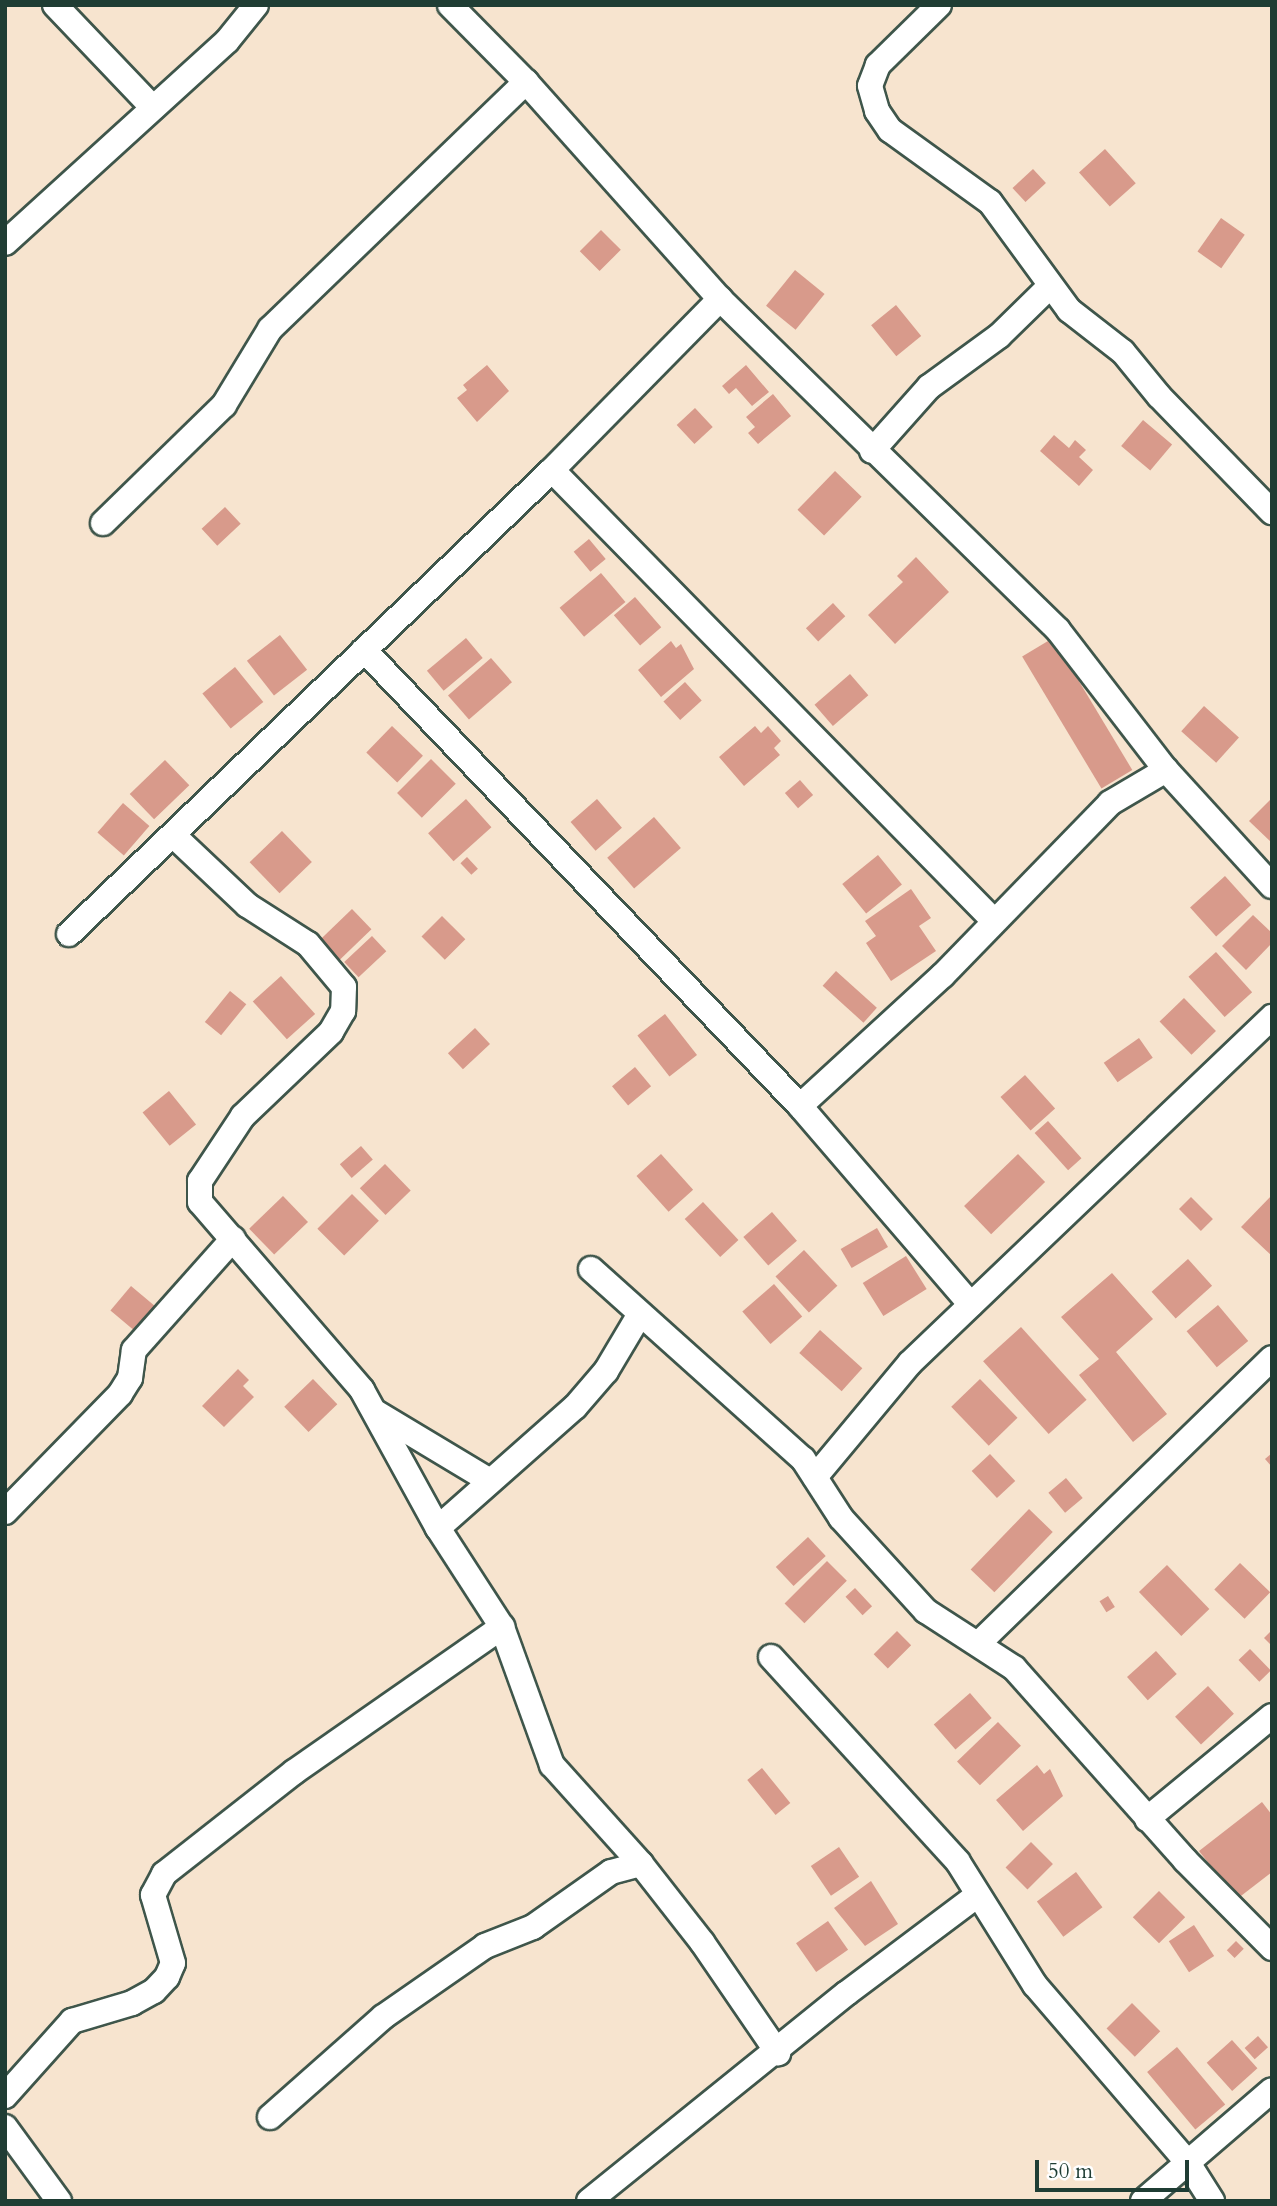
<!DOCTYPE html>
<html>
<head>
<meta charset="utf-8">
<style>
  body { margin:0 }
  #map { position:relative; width:1277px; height:2206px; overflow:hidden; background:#f7e4cf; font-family:Cardo,serif }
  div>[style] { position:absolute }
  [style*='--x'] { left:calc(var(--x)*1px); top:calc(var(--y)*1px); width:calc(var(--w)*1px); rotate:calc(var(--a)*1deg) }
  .building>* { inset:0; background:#d89a8b; transform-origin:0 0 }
  .roads { filter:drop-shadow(2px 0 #3f564b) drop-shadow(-2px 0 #3f564b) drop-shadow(0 2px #3f564b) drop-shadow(0 -2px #3f564b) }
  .minor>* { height:24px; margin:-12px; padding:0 12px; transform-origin:12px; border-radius:12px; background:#fff }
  span { translate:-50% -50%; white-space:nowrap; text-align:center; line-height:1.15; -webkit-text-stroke:5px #fff; paint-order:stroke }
  .frame { position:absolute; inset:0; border:7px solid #1f3d34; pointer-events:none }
  .scale { position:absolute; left:1035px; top:2160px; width:154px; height:32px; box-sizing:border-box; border:4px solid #1f3d34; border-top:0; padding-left:9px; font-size:21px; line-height:24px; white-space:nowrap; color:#1f3d34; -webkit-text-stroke:5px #fff; paint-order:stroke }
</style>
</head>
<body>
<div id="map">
  <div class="building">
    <i style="left:1105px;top:149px;width:46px;height:35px;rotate:48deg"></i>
    <i style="left:1033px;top:169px;width:19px;height:28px;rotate:47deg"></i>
    <i style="left:1221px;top:218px;width:29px;height:41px;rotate:35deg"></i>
    <i style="left:601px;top:230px;width:28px;height:30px;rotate:45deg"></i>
    <i style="left:795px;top:270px;width:38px;height:46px;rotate:39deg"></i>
    <i style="left:896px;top:305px;width:40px;height:32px;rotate:51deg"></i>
    <i style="clip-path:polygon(487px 365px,509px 391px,477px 422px,457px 398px,467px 390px,463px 385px)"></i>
    <i style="clip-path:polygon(746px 365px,769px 392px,752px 406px,736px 388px,729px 394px,722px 386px)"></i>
    <i style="clip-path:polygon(773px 394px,791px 416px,758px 444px,748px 433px,755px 427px,746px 417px)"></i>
    <i style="left:695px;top:408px;width:26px;height:25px;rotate:47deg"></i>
    <i style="left:1143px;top:420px;width:38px;height:34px;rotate:40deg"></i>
    <i style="clip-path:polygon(1054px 435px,1069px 448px,1075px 440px,1086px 450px,1079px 457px,1093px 470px,1079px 486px,1040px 451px)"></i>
    <i style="left:835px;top:471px;width:37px;height:54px;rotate:44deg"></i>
    <i style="left:225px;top:507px;width:23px;height:32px;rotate:47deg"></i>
    <i style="left:589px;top:539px;width:26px;height:20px;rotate:50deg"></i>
    <i style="clip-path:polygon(916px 557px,949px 592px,895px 644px,868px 615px,903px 582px,897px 576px)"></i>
    <i style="left:601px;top:573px;width:38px;height:54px;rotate:50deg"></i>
    <i style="left:635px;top:597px;width:40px;height:28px;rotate:49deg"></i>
    <i style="left:833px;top:603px;width:18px;height:37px;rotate:47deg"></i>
    <i style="left:280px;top:635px;width:44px;height:42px;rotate:52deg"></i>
    <i style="left:466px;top:638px;width:26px;height:51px;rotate:50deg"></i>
    <i style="left:1053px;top:638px;width:154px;height:36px;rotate:59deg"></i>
    <i style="clip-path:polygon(671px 641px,676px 648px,681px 644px,694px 669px,661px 697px,638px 670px)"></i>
    <i style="left:491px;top:658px;width:32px;height:57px;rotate:49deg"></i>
    <i style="left:235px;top:667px;width:45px;height:42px;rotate:51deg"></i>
    <i style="left:850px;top:674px;width:28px;height:47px;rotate:49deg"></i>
    <i style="left:685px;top:682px;width:25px;height:29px;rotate:48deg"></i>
    <i style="left:1204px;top:706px;width:47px;height:34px;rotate:42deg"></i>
    <i style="left:392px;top:726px;width:43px;height:37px;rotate:44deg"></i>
    <i style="clip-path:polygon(755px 726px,761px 733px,768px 726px,781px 741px,774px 748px,780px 755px,744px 786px,719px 757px)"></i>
    <i style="left:431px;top:759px;width:35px;height:48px;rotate:45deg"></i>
    <i style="left:165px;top:760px;width:35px;height:49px;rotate:46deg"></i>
    <i style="left:800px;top:780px;width:20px;height:20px;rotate:49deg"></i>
    <i style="clip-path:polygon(1272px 798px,1272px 843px,1249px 821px)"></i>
    <i style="left:466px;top:799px;width:38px;height:51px;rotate:48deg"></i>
    <i style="left:597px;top:799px;width:38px;height:35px;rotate:49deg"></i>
    <i style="left:123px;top:803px;width:35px;height:39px;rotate:41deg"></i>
    <i style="left:654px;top:817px;width:41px;height:62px;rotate:49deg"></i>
    <i style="left:282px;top:831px;width:43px;height:45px;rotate:46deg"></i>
    <i style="left:878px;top:855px;width:38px;height:46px;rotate:51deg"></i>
    <i style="left:467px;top:857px;width:16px;height:9px;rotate:47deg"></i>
    <i style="left:1225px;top:876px;width:39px;height:47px;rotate:48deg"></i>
    <i style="clip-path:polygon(911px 889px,931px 918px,919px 926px,936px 951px,891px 981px,866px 943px,876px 936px,865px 921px)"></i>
    <i style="left:352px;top:909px;width:28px;height:44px;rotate:46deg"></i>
    <i style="clip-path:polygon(1253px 915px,1272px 933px,1272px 943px,1246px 970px,1222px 946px)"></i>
    <i style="left:442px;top:916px;width:33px;height:29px;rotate:45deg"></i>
    <i style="left:372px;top:936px;width:21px;height:38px;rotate:47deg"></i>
    <i style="left:1216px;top:952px;width:54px;height:37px;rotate:48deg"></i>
    <i style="left:836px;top:971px;width:55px;height:20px;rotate:42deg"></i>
    <i style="left:281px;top:976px;width:51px;height:38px;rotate:48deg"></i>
    <i style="left:230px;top:991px;width:21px;height:40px;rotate:39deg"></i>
    <i style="left:1184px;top:998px;width:46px;height:34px;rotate:46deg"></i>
    <i style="left:665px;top:1014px;width:52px;height:35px;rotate:52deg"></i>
    <i style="left:475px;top:1028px;width:22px;height:37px;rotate:47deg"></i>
    <i style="left:1139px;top:1038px;width:24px;height:43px;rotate:55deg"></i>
    <i style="left:635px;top:1067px;width:25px;height:30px;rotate:50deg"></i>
    <i style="left:1025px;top:1075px;width:45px;height:33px;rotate:48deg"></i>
    <i style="left:169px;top:1091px;width:43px;height:34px;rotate:51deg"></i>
    <i style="left:1048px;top:1121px;width:50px;height:18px;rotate:48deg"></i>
    <i style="left:361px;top:1146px;width:18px;height:28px;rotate:49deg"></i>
    <i style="left:661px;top:1154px;width:48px;height:33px;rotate:48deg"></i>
    <i style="left:1018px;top:1154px;width:39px;height:75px;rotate:46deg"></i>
    <i style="left:385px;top:1164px;width:37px;height:35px;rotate:46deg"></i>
    <i style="left:352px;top:1194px;width:38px;height:49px;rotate:45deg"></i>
    <i style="clip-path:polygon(1272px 1195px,1272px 1256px,1241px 1227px)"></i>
    <i style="left:283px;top:1196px;width:36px;height:47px;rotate:46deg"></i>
    <i style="left:1191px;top:1197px;width:31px;height:17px;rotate:45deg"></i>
    <i style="left:703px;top:1202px;width:52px;height:25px;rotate:47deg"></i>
    <i style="left:772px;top:1212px;width:38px;height:38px;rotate:49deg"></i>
    <i style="left:877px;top:1228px;width:22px;height:42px;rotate:60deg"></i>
    <i style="left:804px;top:1250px;width:49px;height:39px;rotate:47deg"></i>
    <i style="left:906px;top:1256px;width:39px;height:51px;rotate:58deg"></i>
    <i style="left:1188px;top:1259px;width:36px;height:49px;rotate:48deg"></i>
    <i style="clip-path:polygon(1112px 1273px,1153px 1319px,1116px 1352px,1167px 1414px,1133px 1442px,1079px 1375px,1099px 1359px,1061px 1317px)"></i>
    <i style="left:774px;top:1284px;width:43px;height:42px;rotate:49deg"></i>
    <i style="left:131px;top:1286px;width:35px;height:32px;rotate:40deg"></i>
    <i style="left:1218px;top:1305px;width:47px;height:41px;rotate:50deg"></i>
    <i style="left:1021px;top:1327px;width:98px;height:51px;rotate:48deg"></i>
    <i style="left:820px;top:1330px;width:57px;height:31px;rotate:42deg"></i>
    <i style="clip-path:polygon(238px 1369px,249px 1380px,243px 1386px,254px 1397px,224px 1427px,202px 1406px)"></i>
    <i style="left:313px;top:1379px;width:35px;height:40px;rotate:46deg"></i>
    <i style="left:980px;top:1379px;width:54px;height:40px;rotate:46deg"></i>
    <i style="clip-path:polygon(1272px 1453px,1272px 1467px,1265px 1459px)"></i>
    <i style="left:990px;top:1454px;width:37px;height:25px;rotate:47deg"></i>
    <i style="left:1066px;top:1478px;width:26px;height:23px;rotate:50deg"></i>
    <i style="left:1029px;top:1509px;width:33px;height:84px;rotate:44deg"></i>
    <i style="left:808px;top:1537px;width:26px;height:44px;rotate:47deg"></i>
    <i style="left:827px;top:1561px;width:28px;height:60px;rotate:45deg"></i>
    <i style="left:1240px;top:1563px;width:42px;height:37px;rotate:44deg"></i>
    <i style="left:1167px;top:1565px;width:61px;height:39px;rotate:46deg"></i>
    <i style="left:855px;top:1588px;width:25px;height:13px;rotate:47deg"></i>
    <i style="left:1108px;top:1596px;width:13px;height:10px;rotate:58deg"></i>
    <i style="clip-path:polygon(1272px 1630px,1272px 1646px,1264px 1638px)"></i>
    <i style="left:897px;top:1631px;width:20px;height:33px;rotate:45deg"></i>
    <i style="left:1250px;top:1649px;width:30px;height:16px;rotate:46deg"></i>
    <i style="left:1156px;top:1651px;width:31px;height:39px;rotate:48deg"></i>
    <i style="left:1208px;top:1686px;width:38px;height:45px;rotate:47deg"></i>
    <i style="left:970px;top:1693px;width:33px;height:48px;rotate:49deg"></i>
    <i style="left:998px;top:1722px;width:33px;height:57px;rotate:46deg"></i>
    <i style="clip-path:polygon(1037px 1765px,1044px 1774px,1050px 1769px,1063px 1796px,1023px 1831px,996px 1800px)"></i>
    <i style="left:762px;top:1768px;width:45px;height:19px;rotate:51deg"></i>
    <i style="clip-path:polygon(1262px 1802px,1272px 1815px,1272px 1872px,1237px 1899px,1199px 1851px)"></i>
    <i style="left:1031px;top:1842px;width:31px;height:36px;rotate:45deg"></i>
    <i style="left:839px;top:1847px;width:36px;height:34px;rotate:56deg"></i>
    <i style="left:1076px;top:1872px;width:44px;height:49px;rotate:53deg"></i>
    <i style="clip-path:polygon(871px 1881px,898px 1924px,865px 1946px,834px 1908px)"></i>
    <i style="left:1159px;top:1891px;width:37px;height:37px;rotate:45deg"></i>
    <i style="left:828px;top:1921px;width:35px;height:39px;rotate:55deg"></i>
    <i style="left:1194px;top:1925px;width:37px;height:30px;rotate:57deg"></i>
    <i style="left:1236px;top:1941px;width:11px;height:13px;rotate:45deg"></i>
    <i style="left:1132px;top:2003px;width:40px;height:36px;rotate:45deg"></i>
    <i style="left:1258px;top:2036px;width:15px;height:18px;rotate:48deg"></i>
    <i style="left:1232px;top:2040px;width:38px;height:34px;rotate:48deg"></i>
    <i style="left:1177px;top:2047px;width:75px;height:39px;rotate:50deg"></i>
  </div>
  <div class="roads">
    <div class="minor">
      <i style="--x:55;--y:5;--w:142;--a:46.4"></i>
      <i style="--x:450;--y:5;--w:108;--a:45.4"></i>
      <i style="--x:526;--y:82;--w:291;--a:48.2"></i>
      <i style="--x:720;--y:299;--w:473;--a:44.4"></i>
      <i style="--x:1058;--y:630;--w:177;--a:52.4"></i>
      <i style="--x:1166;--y:770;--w:157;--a:47.6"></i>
      <i style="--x:939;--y:5;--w:86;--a:135.5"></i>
      <i style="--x:878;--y:65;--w:22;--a:111"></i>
      <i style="--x:870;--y:86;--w:26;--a:74"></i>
      <i style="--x:877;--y:111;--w:23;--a:56"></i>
      <i style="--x:890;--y:130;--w:123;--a:35.8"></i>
      <i style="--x:990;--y:202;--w:134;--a:53.8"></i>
      <i style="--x:1069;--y:310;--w:68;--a:37.9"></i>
      <i style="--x:1123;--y:352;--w:57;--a:50.7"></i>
      <i style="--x:1159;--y:396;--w:162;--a:45.8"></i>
      <i style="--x:5;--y:243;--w:300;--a:-42.3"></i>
      <i style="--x:227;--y:41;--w:46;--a:-51.1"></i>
      <i style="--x:872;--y:451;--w:86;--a:-48.3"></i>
      <i style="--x:929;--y:387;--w:87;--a:-36.1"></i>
      <i style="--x:999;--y:336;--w:71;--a:-44.4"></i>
      <i style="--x:552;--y:470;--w:630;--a:45.58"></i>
      <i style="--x:103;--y:523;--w:169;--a:-44.3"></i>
      <i style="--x:224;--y:405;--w:89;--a:-58.8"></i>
      <i style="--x:270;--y:329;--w:356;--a:-44"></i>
      <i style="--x:364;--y:650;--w:631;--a:46.28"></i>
      <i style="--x:800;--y:1106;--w:262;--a:49.3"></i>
      <i style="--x:173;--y:835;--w:102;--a:43.4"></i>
      <i style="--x:247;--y:905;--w:72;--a:32.6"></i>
      <i style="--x:308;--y:944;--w:56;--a:50.1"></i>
      <i style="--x:344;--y:987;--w:24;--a:92"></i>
      <i style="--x:343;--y:1011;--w:24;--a:120"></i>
      <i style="--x:331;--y:1032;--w:122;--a:136.3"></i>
      <i style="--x:243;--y:1116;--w:78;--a:123.5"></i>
      <i style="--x:200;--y:1181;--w:21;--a:90"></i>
      <i style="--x:200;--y:1202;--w:248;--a:49.2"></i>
      <i style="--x:362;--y:1390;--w:158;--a:61.2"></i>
      <i style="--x:438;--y:1528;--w:118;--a:57.1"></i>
      <i style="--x:502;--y:1627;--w:147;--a:70.1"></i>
      <i style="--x:552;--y:1765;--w:133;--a:48"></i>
      <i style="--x:641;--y:1864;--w:99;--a:52"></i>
      <i style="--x:702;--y:1942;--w:135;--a:55.6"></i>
      <i style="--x:69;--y:934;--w:670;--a:-43.85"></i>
      <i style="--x:552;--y:470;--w:240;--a:-45.5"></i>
      <i style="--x:800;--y:1106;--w:194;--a:-42.5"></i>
      <i style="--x:943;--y:975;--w:240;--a:-45.8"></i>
      <i style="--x:1110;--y:803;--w:65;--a:-30.5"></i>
      <i style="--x:591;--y:1269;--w:285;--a:41.9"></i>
      <i style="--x:803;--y:1459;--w:70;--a:57.2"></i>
      <i style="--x:841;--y:1518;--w:126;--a:47.6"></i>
      <i style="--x:926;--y:1611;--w:105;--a:32.9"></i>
      <i style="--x:1014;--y:1668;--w:257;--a:48.3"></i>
      <i style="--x:1185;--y:1860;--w:124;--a:45.3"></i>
      <i style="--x:377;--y:1413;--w:132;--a:31"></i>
      <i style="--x:815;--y:1477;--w:148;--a:-50.2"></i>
      <i style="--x:910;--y:1363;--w:501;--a:-43.71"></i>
      <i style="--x:5;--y:1512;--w:165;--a:-45.7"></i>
      <i style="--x:120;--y:1394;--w:19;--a:-58"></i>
      <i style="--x:130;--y:1378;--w:28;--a:-82"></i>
      <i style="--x:134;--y:1350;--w:149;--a:-48.3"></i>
      <i style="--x:438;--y:1528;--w:183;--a:-41.5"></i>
      <i style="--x:575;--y:1407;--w:48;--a:-49.3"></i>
      <i style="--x:606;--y:1371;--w:66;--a:-59.2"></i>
      <i style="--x:978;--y:1644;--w:410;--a:-44.2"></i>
      <i style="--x:771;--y:1657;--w:277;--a:47.6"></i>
      <i style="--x:958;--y:1862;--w:145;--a:58"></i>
      <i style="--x:1035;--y:1985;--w:235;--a:49.3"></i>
      <i style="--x:1188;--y:2163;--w:45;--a:57.7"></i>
      <i style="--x:1147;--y:1819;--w:162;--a:-39.5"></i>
      <i style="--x:5;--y:2096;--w:101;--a:-48.2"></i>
      <i style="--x:72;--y:2021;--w:63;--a:-16.7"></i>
      <i style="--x:132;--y:2003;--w:25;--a:-29"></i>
      <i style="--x:154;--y:1991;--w:19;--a:-47"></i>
      <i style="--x:167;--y:1977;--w:15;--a:-67"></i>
      <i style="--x:173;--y:1963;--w:71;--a:-106.4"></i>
      <i style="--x:153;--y:1895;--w:24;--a:-62"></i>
      <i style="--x:164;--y:1874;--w:165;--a:-38.1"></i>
      <i style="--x:294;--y:1772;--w:254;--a:-34.9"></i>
      <i style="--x:270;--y:2117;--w:151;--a:-41.5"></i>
      <i style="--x:383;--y:2017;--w:124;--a:-34.8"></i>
      <i style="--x:485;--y:1946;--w:52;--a:-21.6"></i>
      <i style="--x:533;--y:1927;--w:95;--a:-35.2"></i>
      <i style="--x:611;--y:1872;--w:31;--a:-15"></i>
      <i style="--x:5;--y:2127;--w:92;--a:53.9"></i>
      <i style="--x:589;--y:2201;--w:331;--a:-38.9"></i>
      <i style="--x:847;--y:1993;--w:161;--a:-36.9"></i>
      <i style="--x:1143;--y:2201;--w:170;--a:-40.7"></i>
    </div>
  </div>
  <div class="frame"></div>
  <div class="scale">50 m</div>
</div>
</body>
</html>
